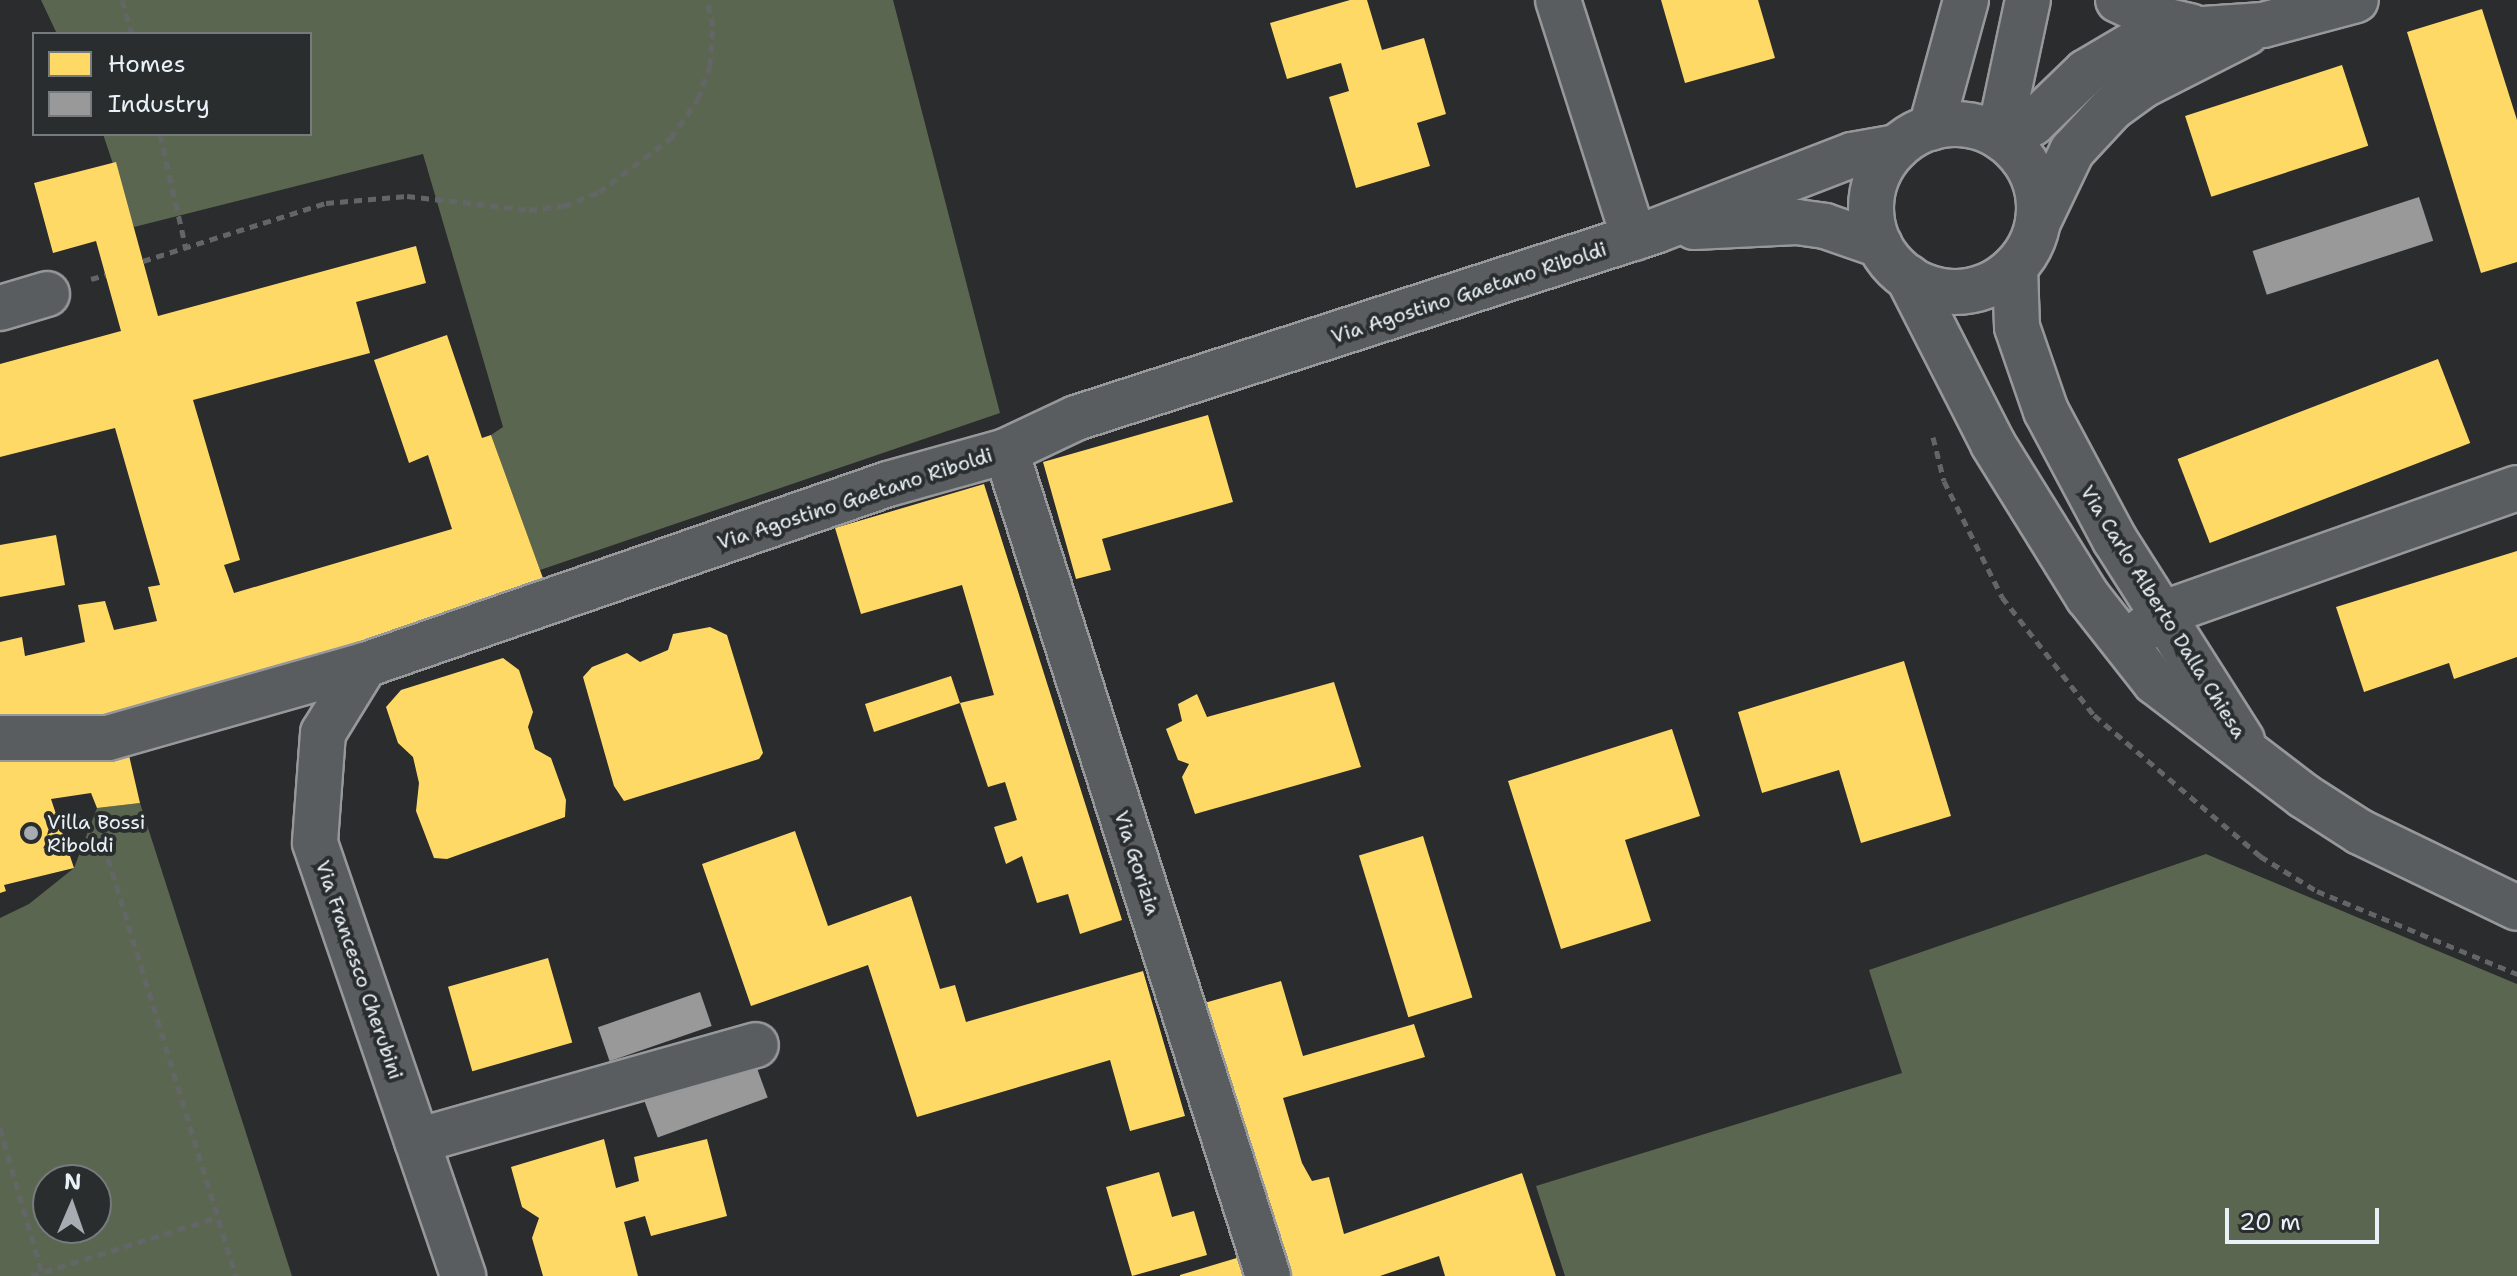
<!DOCTYPE html>
<html>
<head>
<meta charset="utf-8">
<style>
  body { margin:0 }
  #map { position:relative; width:2517px; height:1276px; overflow:hidden; background:#2b2c2d; font-family:"Shantell Sans",sans-serif }
  div>[style] { position:absolute }
  [style*='--x'] { left:calc(var(--x)*1px); top:calc(var(--y)*1px); width:calc(var(--w)*1px); rotate:calc(var(--a)*1deg) }
  .green>* { inset:0; background:#5b6651 }
  .homes>* { inset:0; background:#ffd966; transform-origin:0 0 }
  .industry>* { inset:0; background:#999; transform-origin:0 0 }
  .path>* { height:5px; margin-top:-2.5px; transform-origin:0; background:repeating-linear-gradient(90deg,#636566 0 8px,transparent 0 14px) }
  .roads { filter:drop-shadow(2px 0 #96989a) drop-shadow(-2px 0 #96989a) drop-shadow(0 2px #96989a) drop-shadow(0 -2px #96989a) }
  .minor>* { height:44px; margin:-22px; padding:0 22px; transform-origin:22px; border-radius:22px; background:#5a5d60 }
  .minor>.ring { margin:-22px; padding:0; box-sizing:content-box; background:none; border:44px solid #5a5d60; border-radius:50% }
  .dots>* { width:22px; height:22px; translate:-50% -50%; box-sizing:border-box; border:4px solid #2a2d2e; border-radius:50% }
  span { translate:-50% -50%; white-space:nowrap; text-align:center; line-height:1.15; -webkit-text-stroke:8px #2a2d2e; paint-order:stroke }
  .street-label { font-size:20px; color:#e8f1f8 }
  .poi-label { font-size:20px; color:#e8f1f8 }
  .left { translate:0 -50%; text-align:left }
  .legend { position:absolute; left:32px; top:32px; width:280px; height:104px; box-sizing:border-box; background:#2a2d2e; border:2px solid #767b7f; margin:0; padding:10px 14px; list-style:none; font-size:24px; color:#e8f1f8 }
  .legend li { display:flex; align-items:center; gap:16px; height:40px }
  .legend b { width:40px; border:2px solid #767b7f }
  .north { position:absolute; left:32px; top:1164px; width:80px; height:80px; box-sizing:border-box; background:#2a2d2e; border:2px solid #767b7f; border-radius:50%; rotate:2deg; font-size:22px; font-weight:700; line-height:32px; text-align:center; color:#e8f1f8 }
  .north::after { content:''; display:block; margin:auto; width:28px; height:36px; background:#a6acb1; clip-path:polygon(50% 0,100% 100%,50% 72%,0 100%) }
  .scale { position:absolute; left:2225px; top:1208px; width:154px; height:36px; box-sizing:border-box; border:4px solid #e8f1f8; border-top:0; padding-left:10px; font-size:24px; line-height:28px; white-space:nowrap; color:#e8f1f8; -webkit-text-stroke:6px #2a2d2e; paint-order:stroke }
</style>
</head>
<body>
<div id="map">
  <div class="green">
    <i style="clip-path:polygon(41px 0,893px 0,1000px 413px,540px 570px,491px 435px,503px 427px,423px 154px,134px 227px,103px 134px,310px 134px,310px 34px,57px 34px)"></i>
    <i style="clip-path:polygon(evenodd,140px 803px,292px 1276px,0 1276px,0 918px,29px 904px,74px 868px,97px 808px,140px 803px,48px 1180px,96px 1180px,96px 1228px,48px 1228px,48px 1180px)"></i>
    <i style="clip-path:polygon(2206px 854px,2517px 984px,2517px 1276px,1565px 1276px,1536px 1186px,1902px 1073px,1869px 970px)"></i>
  </div>
  <div class="homes">
    <i style="clip-path:polygon(1350px 0,1367px 0,1382px 50px,1424px 38px,1446px 114px,1417px 123px,1430px 166px,1356px 188px,1329px 97px,1349px 91px,1341px 63px,1287px 79px,1270px 23px)"></i>
    <i style="clip-path:polygon(1661px 0,1758px 0,1775px 58px,1685px 83px)"></i>
    <i style="clip-path:polygon(2482px 9px,2517px 120px,2517px 262px,2481px 273px,2407px 32px)"></i>
    <i style="left:2342px;top:65px;width:85px;height:165px;rotate:72deg"></i>
    <i style="clip-path:polygon(116px 162px,158px 316px,416px 246px,426px 283px,356px 302px,370px 353px,193px 400px,240px 560px,224px 565px,234px 593px,452px 529px,428px 455px,409px 463px,374px 360px,447px 335px,482px 438px,491px 435px,544px 581px,115px 721px,0 726px,0 642px,22px 637px,25px 656px,85px 642px,78px 605px,105px 601px,114px 630px,157px 621px,148px 587px,160px 585px,115px 428px,0 457px,0 364px,121px 331px,96px 241px,53px 253px,34px 183px)"></i>
    <i style="left:2438px;top:359px;width:90px;height:279px;rotate:69deg"></i>
    <i style="clip-path:polygon(1208px 415px,1233px 502px,1102px 539px,1111px 570px,1076px 579px,1043px 462px)"></i>
    <i style="clip-path:polygon(984px 484px,1122px 920px,1080px 934px,1068px 894px,1037px 903px,1022px 856px,1006px 864px,994px 827px,1017px 820px,1005px 782px,988px 787px,960px 703px,874px 732px,865px 704px,951px 676px,960px 703px,994px 695px,962px 585px,861px 614px,835px 528px)"></i>
    <i style="clip-path:polygon(56px 535px,65px 585px,0 597px,0 545px)"></i>
    <i style="clip-path:polygon(2517px 551px,2517px 657px,2454px 679px,2449px 663px,2364px 692px,2336px 607px)"></i>
    <i style="clip-path:polygon(710px 627px,727px 635px,763px 753px,759px 759px,624px 801px,614px 786px,583px 677px,592px 667px,627px 653px,640px 662px,668px 650px,673px 634px)"></i>
    <i style="clip-path:polygon(503px 658px,519px 670px,533px 712px,528px 727px,535px 749px,551px 758px,566px 800px,565px 817px,447px 859px,434px 858px,416px 811px,419px 783px,413px 757px,398px 743px,386px 707px,401px 690px)"></i>
    <i style="clip-path:polygon(1904px 661px,1951px 816px,1861px 843px,1839px 770px,1762px 793px,1738px 712px)"></i>
    <i style="clip-path:polygon(1334px 682px,1361px 767px,1195px 814px,1182px 777px,1189px 764px,1178px 760px,1166px 729px,1182px 721px,1178px 704px,1197px 694px,1207px 717px)"></i>
    <i style="clip-path:polygon(1672px 729px,1700px 816px,1625px 840px,1651px 921px,1561px 949px,1508px 781px)"></i>
    <i style="clip-path:polygon(128px 751px,140px 803px,97px 808px,91px 793px,51px 799px,74px 868px,4px 885px,6px 891px,0 893px,0 752px)"></i>
    <i style="clip-path:polygon(795px 831px,828px 926px,911px 896px,940px 989px,955px 985px,966px 1022px,1143px 971px,1185px 1116px,1130px 1131px,1110px 1060px,917px 1117px,868px 965px,751px 1006px,702px 864px)"></i>
    <i style="left:1423px;top:836px;width:169px;height:67px;rotate:73deg"></i>
    <i style="left:548px;top:958px;width:88px;height:104px;rotate:74deg"></i>
    <i style="clip-path:polygon(1281px 981px,1303px 1056px,1414px 1024px,1425px 1057px,1283px 1098px,1302px 1163px,1312px 1181px,1329px 1177px,1344px 1234px,1522px 1173px,1556px 1276px,1445px 1276px,1439px 1256px,1380px 1276px,1287px 1276px,1201px 1004px)"></i>
    <i style="clip-path:polygon(604px 1139px,616px 1188px,639px 1181px,634px 1157px,707px 1139px,727px 1216px,651px 1236px,645px 1216px,624px 1222px,638px 1276px,543px 1276px,532px 1238px,539px 1218px,522px 1207px,511px 1167px)"></i>
    <i style="clip-path:polygon(1159px 1172px,1172px 1217px,1194px 1211px,1207px 1255px,1132px 1276px,1106px 1187px)"></i>
    <i style="clip-path:polygon(1240px 1257px,1246px 1276px,1180px 1276px,1180px 1275px)"></i>
  </div>
  <div class="industry">
    <i style="left:2419px;top:197px;width:46px;height:175px;rotate:72deg"></i>
    <i style="left:700px;top:992px;width:36px;height:108px;rotate:71deg"></i>
    <i style="left:754px;top:1060px;width:40px;height:117px;rotate:70deg"></i>
  </div>
  <div class="path">
    <i style="--x:122;--y:0;--w:35;--a:74"></i>
    <i style="--x:160;--y:134;--w:117;--a:77.2"></i>
    <i style="--x:143;--y:261;--w:192;--a:-17.6"></i>
    <i style="--x:326;--y:203;--w:81;--a:-4.9"></i>
    <i style="--x:407;--y:196;--w:123;--a:6.5"></i>
    <i style="--x:529;--y:210;--w:35;--a:-7"></i>
    <i style="--x:564;--y:206;--w:38;--a:-22"></i>
    <i style="--x:599;--y:192;--w:90;--a:-36.9"></i>
    <i style="--x:671;--y:138;--w:47;--a:-55.3"></i>
    <i style="--x:698;--y:99;--w:35;--a:-70"></i>
    <i style="--x:710;--y:66;--w:40;--a:-85.7"></i>
    <i style="--x:713;--y:26;--w:27;--a:-103"></i>
    <i style="--x:91;--y:279;--w:15;--a:-16"></i>
    <i style="--x:1933;--y:437;--w:45;--a:76"></i>
    <i style="--x:1944;--y:481;--w:130;--a:63.4"></i>
    <i style="--x:2002;--y:597;--w:150;--a:52.1"></i>
    <i style="--x:2094;--y:715;--w:218;--a:40.3"></i>
    <i style="--x:2260;--y:856;--w:67;--a:31.6"></i>
    <i style="--x:2317;--y:891;--w:217;--a:22.5"></i>
    <i style="--x:76;--y:815;--w:41;--a:47"></i>
    <i style="--x:104;--y:845;--w:451;--a:73"></i>
    <i style="--x:0;--y:1128;--w:154;--a:73.8"></i>
    <i style="--x:31;--y:1276;--w:196;--a:-17.5"></i>
  </div>
  <div class="roads">
    <div class="minor">
      <i style="--x:1558;--y:0;--w:250;--a:72.3"></i>
      <i style="--x:2118;--y:0;--w:45;--a:24.9"></i>
      <i style="--x:2159;--y:19;--w:32;--a:13"></i>
      <i class="ring" style="left:1871px;top:124px;width:124px;height:124px"></i>
      <i style="--x:1931;--y:128;--w:133;--a:-74.7"></i>
      <i style="--x:1999;--y:136;--w:139;--a:-78"></i>
      <i style="--x:2003;--y:139;--w:34;--a:-28"></i>
      <i style="--x:2033;--y:123;--w:74;--a:-43.9"></i>
      <i style="--x:2086;--y:72;--w:65;--a:-30.5"></i>
      <i style="--x:2142;--y:39;--w:33;--a:-14"></i>
      <i style="--x:2174;--y:31;--w:89;--a:-3.9"></i>
      <i style="--x:2263;--y:25;--w:96;--a:-15"></i>
      <i style="--x:2038;--y:222;--w:79;--a:-64.4"></i>
      <i style="--x:2072;--y:151;--w:59;--a:-47.1"></i>
      <i style="--x:2112;--y:108;--w:37;--a:-36"></i>
      <i style="--x:2142;--y:86;--w:117;--a:-27"></i>
      <i style="--x:1694;--y:227;--w:103;--a:-2.8"></i>
      <i style="--x:1797;--y:222;--w:28;--a:8"></i>
      <i style="--x:1825;--y:226;--w:58;--a:19.1"></i>
      <i style="--x:2015;--y:267;--w:60;--a:88.1"></i>
      <i style="--x:2017;--y:327;--w:89;--a:71"></i>
      <i style="--x:2046;--y:411;--w:146;--a:61.9"></i>
      <i style="--x:2115;--y:540;--w:237;--a:57.6"></i>
      <i style="--x:1908;--y:277;--w:187;--a:63"></i>
      <i style="--x:1993;--y:444;--w:180;--a:58.2"></i>
      <i style="--x:2088;--y:597;--w:108;--a:51.8"></i>
      <i style="--x:2155;--y:682;--w:188;--a:37.4"></i>
      <i style="--x:2304;--y:796;--w:67;--a:32.7"></i>
      <i style="--x:2360;--y:832;--w:174;--a:25.8"></i>
      <i style="--x:0;--y:308;--w:49;--a:-16.6"></i>
      <i style="--x:1006;--y:451;--w:866;--a:72.38"></i>
      <i style="--x:2143;--y:630;--w:27;--a:-39"></i>
      <i style="--x:2164;--y:613;--w:374;--a:-19.5"></i>
      <i style="--x:365;--y:665;--w:80;--a:121.7"></i>
      <i style="--x:323;--y:733;--w:110;--a:94.2"></i>
      <i style="--x:315;--y:843;--w:458;--a:71.1"></i>
      <i style="--x:0;--y:738;--w:108;--a:0"></i>
      <i style="--x:108;--y:738;--w:267;--a:-15.9"></i>
      <i style="--x:365;--y:665;--w:553;--a:-19.09"></i>
      <i style="--x:888;--y:484;--w:123;--a:-15.6"></i>
      <i style="--x:1006;--y:451;--w:77;--a:-25.2"></i>
      <i style="--x:1076;--y:418;--w:608;--a:-17.9"></i>
      <i style="--x:1655;--y:231;--w:211;--a:-21.1"></i>
      <i style="--x:1852;--y:155;--w:46;--a:-10.1"></i>
      <i style="--x:417;--y:1141;--w:352;--a:-15.8"></i>
    </div>
  </div>
  <div class="dots">
    <i style="left:31px;top:833px;background:#a6acb1"></i>
  </div>
  <div class="street-label">
    <span style="left:1469px;top:293px;rotate:-18deg">Via Agostino Gaetano Riboldi</span>
    <span style="left:855px;top:499px;rotate:-18deg">Via Agostino Gaetano Riboldi</span>
    <span style="left:2163px;top:612px;rotate:58deg">Via Carlo Alberto Dalla Chiesa</span>
    <span style="left:1137px;top:863px;rotate:72deg">Via Gorizia</span>
    <span style="left:359px;top:970px;rotate:71deg">Via Francesco Cherubini</span>
  </div>
  <div class="poi-label">
    <span class="left" style="left:47px;top:834px">Villa Bossi<br>Riboldi</span>
  </div>
  <ul class="legend">
  <li><b style="height:22px;background:#ffd966"></b>Homes</li>
  <li><b style="height:22px;background:#999"></b>Industry</li>
  </ul>
  <div class="north">N</div>
  <div class="scale">20 m</div>
</div>
</body>
</html>
